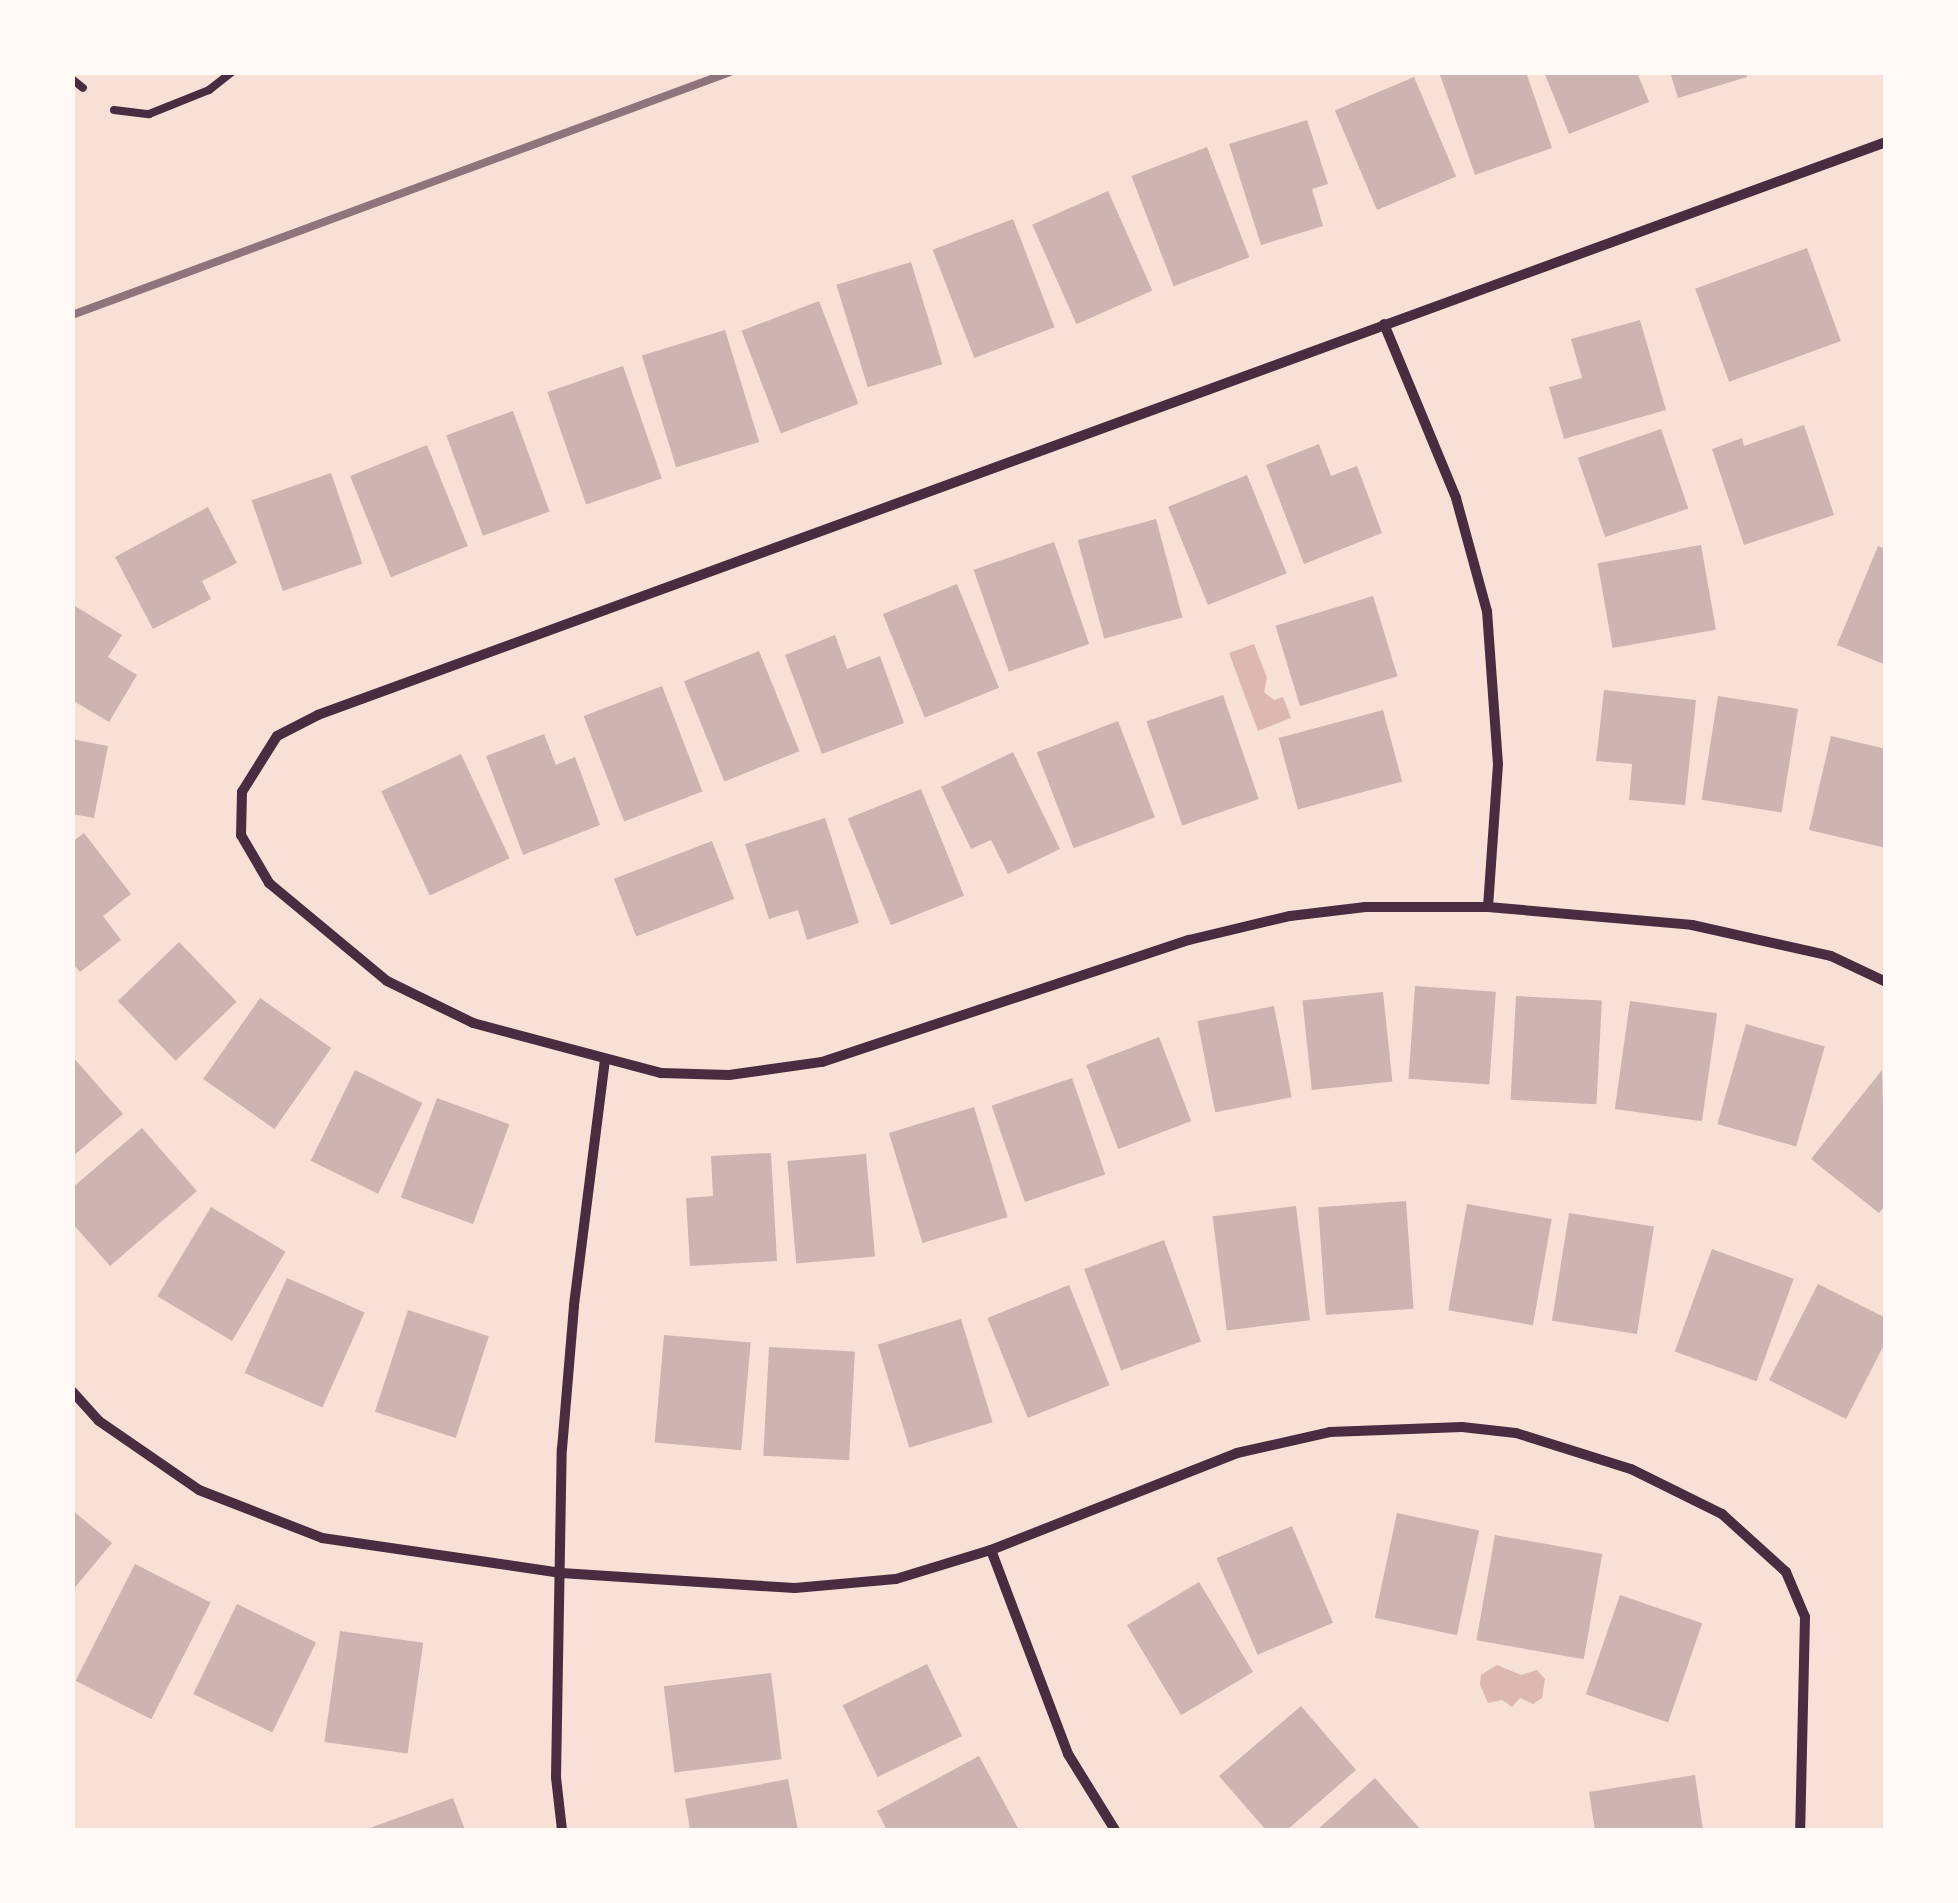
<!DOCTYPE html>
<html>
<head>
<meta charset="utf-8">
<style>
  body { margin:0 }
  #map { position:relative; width:1958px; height:1903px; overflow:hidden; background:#f7e1d7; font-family:"Space Grotesk",sans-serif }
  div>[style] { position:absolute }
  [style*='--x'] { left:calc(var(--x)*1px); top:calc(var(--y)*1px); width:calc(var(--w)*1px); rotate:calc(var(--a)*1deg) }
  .water>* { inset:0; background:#dcb8b0 }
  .building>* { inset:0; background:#ccb4b1; transform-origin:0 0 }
  .service>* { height:8px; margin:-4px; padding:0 4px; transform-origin:4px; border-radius:4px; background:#4a2c40 }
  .minor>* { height:10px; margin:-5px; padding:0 5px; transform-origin:5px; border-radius:5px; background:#4a2c40 }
  .rail>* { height:8px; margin:-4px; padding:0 4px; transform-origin:4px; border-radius:4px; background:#8f747c }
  span { translate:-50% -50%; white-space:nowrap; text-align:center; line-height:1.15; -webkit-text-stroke:8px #fffaf5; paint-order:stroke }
  .frame { position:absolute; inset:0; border:75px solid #fffaf5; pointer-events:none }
</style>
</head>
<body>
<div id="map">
  <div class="water">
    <i style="clip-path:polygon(1254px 644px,1267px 678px,1264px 692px,1274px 700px,1283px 697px,1291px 718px,1258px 731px,1229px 653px)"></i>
    <i style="clip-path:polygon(1497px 1665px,1521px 1675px,1537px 1670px,1545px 1679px,1542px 1698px,1533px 1704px,1520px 1698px,1512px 1707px,1502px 1700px,1488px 1703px,1480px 1685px,1481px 1675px)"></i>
  </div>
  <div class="building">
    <i style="clip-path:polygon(1439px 72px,1526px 72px,1552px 148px,1475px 175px)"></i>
    <i style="clip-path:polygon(1544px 72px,1637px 72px,1649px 102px,1569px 134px)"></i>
    <i style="clip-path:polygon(1670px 72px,1746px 72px,1747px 77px,1678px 98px)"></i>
    <i style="left:1414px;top:77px;width:108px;height:86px;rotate:67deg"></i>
    <i style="clip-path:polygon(1307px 120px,1328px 184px,1312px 189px,1323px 226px,1261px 245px,1229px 144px)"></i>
    <i style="left:1207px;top:147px;width:118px;height:81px;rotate:69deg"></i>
    <i style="left:1108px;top:191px;width:109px;height:83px;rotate:66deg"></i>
    <i style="left:1013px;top:219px;width:116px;height:86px;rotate:69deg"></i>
    <i style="left:1807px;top:248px;width:99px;height:119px;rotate:70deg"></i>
    <i style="left:911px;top:262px;width:107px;height:78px;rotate:73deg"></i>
    <i style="left:819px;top:301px;width:110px;height:83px;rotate:69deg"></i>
    <i style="clip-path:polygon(1640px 320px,1666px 410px,1564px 439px,1549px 387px,1582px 378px,1571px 339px)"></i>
    <i style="left:725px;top:330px;width:117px;height:87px;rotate:73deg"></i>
    <i style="left:623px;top:366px;width:119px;height:80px;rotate:71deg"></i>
    <i style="left:513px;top:411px;width:107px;height:71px;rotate:70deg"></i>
    <i style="clip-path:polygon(1804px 425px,1834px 515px,1744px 545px,1712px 449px,1742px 438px,1744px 446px)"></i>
    <i style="left:1661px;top:429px;width:84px;height:88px;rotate:71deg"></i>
    <i style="clip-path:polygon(1319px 444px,1331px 476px,1357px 466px,1382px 533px,1304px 564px,1266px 465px)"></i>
    <i style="left:427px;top:445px;width:109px;height:83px;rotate:68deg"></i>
    <i style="left:331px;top:473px;width:96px;height:84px;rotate:71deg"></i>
    <i style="left:1247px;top:475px;width:106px;height:85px;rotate:68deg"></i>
    <i style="clip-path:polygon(208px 507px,237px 563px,202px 581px,211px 599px,153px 629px,115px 557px)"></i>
    <i style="left:1156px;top:519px;width:102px;height:81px;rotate:75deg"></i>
    <i style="left:1054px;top:542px;width:108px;height:85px;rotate:71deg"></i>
    <i style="left:1701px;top:545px;width:86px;height:105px;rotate:80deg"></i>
    <i style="clip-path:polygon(1878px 546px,1886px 549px,1886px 665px,1837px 645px)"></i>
    <i style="left:957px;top:584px;width:112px;height:80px;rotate:68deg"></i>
    <i style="left:1373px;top:596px;width:84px;height:102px;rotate:73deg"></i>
    <i style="clip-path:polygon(72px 604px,122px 635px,108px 657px,137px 675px,109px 722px,72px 700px)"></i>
    <i style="clip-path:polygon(835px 635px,847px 669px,880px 656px,904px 723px,822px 754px,785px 655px)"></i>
    <i style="left:759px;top:651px;width:108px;height:81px;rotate:68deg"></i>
    <i style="left:662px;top:686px;width:113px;height:84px;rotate:69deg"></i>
    <i style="clip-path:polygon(1604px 690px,1696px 700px,1685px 805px,1629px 800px,1632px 764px,1596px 761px)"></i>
    <i style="left:1223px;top:695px;width:110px;height:81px;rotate:71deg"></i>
    <i style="left:1718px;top:696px;width:81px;height:105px;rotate:9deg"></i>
    <i style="left:1383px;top:710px;width:74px;height:108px;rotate:75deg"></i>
    <i style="left:1118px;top:721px;width:103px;height:87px;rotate:69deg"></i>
    <i style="clip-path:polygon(544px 734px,556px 765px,575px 757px,600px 825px,523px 855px,486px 756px)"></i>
    <i style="clip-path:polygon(1831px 736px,1886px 749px,1886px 848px,1809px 830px)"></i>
    <i style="clip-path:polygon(72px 739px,108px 746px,94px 818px,72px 814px)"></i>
    <i style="clip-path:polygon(1013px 752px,1060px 849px,1008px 874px,991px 840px,971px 849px,941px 787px)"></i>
    <i style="left:461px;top:754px;width:115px;height:88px;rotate:65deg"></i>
    <i style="left:921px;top:789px;width:115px;height:79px;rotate:68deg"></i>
    <i style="clip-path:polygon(825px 818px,859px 923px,807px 940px,798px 910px,769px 919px,745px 844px)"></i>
    <i style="clip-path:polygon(84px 833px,131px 894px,103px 916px,121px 940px,80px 972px,72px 962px,72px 842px)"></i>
    <i style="left:712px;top:841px;width:62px;height:105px;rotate:69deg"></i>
    <i style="left:179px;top:942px;width:83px;height:85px;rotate:46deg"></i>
    <i style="left:1415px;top:986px;width:81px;height:93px;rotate:4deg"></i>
    <i style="left:1383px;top:992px;width:90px;height:81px;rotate:84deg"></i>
    <i style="left:1516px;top:996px;width:86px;height:104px;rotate:3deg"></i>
    <i style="left:260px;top:998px;width:87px;height:99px;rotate:35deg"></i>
    <i style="left:1630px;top:1001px;width:88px;height:109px;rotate:8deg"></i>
    <i style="left:1274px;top:1006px;width:93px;height:78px;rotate:79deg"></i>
    <i style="left:1746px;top:1024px;width:82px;height:104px;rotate:16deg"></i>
    <i style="left:1159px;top:1037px;width:90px;height:78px;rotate:69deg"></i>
    <i style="clip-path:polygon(72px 1056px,123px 1114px,72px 1157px)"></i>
    <i style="left:355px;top:1070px;width:75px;height:101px;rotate:26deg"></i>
    <i style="clip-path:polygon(1882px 1070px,1886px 1205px,1879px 1213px,1811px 1159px)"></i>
    <i style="left:1072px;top:1078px;width:102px;height:85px;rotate:71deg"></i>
    <i style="left:437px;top:1098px;width:77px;height:106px;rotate:20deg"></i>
    <i style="left:974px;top:1107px;width:115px;height:89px;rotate:73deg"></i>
    <i style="clip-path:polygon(142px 1128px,197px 1191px,110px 1266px,72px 1223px,72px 1188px)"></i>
    <i style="clip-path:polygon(771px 1153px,777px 1261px,690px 1266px,686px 1198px,713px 1196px,711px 1156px)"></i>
    <i style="left:866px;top:1154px;width:103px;height:79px;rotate:85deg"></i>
    <i style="left:1406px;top:1201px;width:108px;height:88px;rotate:86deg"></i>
    <i style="left:1467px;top:1204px;width:86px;height:108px;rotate:10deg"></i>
    <i style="left:1296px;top:1206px;width:115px;height:84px;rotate:83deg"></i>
    <i style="left:211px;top:1207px;width:87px;height:104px;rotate:31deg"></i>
    <i style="left:1569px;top:1213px;width:86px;height:109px;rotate:9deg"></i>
    <i style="left:1164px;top:1240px;width:108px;height:85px;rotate:70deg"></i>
    <i style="left:1712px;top:1249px;width:87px;height:109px;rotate:20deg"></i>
    <i style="left:287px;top:1278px;width:85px;height:104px;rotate:24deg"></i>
    <i style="clip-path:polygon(1818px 1284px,1886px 1318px,1886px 1341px,1846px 1419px,1769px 1380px)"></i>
    <i style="left:1069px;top:1285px;width:108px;height:88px;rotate:68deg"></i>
    <i style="left:408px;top:1310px;width:85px;height:107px;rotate:18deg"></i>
    <i style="left:961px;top:1319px;width:108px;height:87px;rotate:73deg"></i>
    <i style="left:664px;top:1335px;width:87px;height:108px;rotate:5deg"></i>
    <i style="left:769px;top:1347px;width:86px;height:109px;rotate:3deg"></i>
    <i style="clip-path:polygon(72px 1510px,112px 1543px,72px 1591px)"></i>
    <i style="left:1397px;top:1513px;width:84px;height:107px;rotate:12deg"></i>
    <i style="left:1292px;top:1526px;width:105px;height:82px;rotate:67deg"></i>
    <i style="left:1495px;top:1535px;width:109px;height:107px;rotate:10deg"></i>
    <i style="left:135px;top:1564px;width:85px;height:131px;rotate:27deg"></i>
    <i style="left:1199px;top:1582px;width:105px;height:84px;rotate:59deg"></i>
    <i style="left:1620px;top:1595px;width:87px;height:105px;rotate:19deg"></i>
    <i style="left:237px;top:1604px;width:88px;height:100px;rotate:26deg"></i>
    <i style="left:340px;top:1631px;width:84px;height:112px;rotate:8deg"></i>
    <i style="left:927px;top:1664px;width:80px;height:94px;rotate:64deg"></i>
    <i style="left:771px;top:1673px;width:87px;height:108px;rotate:83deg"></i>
    <i style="clip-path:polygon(1301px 1706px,1356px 1770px,1287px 1830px,1266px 1830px,1219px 1776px)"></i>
    <i style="clip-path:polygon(979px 1756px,1019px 1830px,887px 1830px,877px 1811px)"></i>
    <i style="clip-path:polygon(1695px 1775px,1703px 1830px,1595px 1830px,1589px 1792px)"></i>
    <i style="clip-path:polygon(1375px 1778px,1421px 1830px,1317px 1830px)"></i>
    <i style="clip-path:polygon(788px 1779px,798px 1830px,690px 1830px,685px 1799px)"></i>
    <i style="clip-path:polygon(453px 1798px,465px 1830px,364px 1830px)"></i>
  </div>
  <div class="service">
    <i style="--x:72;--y:79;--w:14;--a:39"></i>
    <i style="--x:114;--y:110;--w:35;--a:7"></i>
    <i style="--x:149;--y:114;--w:65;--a:-21.8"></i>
    <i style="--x:209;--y:90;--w:29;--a:-38"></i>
  </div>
  <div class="minor">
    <i style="--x:1886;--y:142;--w:1669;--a:159.93"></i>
    <i style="--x:318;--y:715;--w:46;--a:152.9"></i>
    <i style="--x:277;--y:736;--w:66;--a:122"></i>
    <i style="--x:242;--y:792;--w:43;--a:91.3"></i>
    <i style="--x:241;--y:835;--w:56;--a:59.7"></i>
    <i style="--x:269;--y:883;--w:153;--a:39.7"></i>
    <i style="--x:387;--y:981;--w:96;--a:26"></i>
    <i style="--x:473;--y:1023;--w:195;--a:14.9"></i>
    <i style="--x:661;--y:1073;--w:68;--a:1.7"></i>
    <i style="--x:729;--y:1075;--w:94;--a:-8"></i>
    <i style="--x:822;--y:1062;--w:387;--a:-18.4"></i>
    <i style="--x:1189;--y:940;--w:104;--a:-13.4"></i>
    <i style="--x:1290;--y:916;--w:76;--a:-6.8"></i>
    <i style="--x:1365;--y:907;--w:123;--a:0"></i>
    <i style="--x:1488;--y:907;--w:205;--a:5"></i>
    <i style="--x:1692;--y:925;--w:142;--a:12.6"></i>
    <i style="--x:1831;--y:956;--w:61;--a:25.3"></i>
    <i style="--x:1384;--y:324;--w:188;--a:67.5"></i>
    <i style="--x:1456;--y:498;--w:117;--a:74.7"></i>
    <i style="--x:1487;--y:611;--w:153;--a:85.9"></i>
    <i style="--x:1498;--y:764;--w:143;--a:94"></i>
    <i style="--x:72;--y:1391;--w:40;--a:48"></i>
    <i style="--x:99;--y:1421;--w:121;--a:34.6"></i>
    <i style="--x:199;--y:1490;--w:132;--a:21.3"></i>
    <i style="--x:322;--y:1538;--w:242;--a:8.3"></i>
    <i style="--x:561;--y:1573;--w:234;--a:3.7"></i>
    <i style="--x:795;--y:1588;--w:101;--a:-5.1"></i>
    <i style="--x:896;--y:1579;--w:99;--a:-17"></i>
    <i style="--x:991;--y:1550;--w:264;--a:-21.5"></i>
    <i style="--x:1237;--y:1453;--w:95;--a:-12.7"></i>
    <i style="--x:1330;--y:1432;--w:132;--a:-2.2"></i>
    <i style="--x:1462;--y:1427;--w:54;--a:6.3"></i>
    <i style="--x:1516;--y:1433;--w:121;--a:17.4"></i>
    <i style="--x:1631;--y:1469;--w:102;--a:26.3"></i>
    <i style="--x:1722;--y:1514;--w:86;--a:42.2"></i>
    <i style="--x:1786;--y:1572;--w:49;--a:67.1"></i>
    <i style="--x:1805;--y:1617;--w:213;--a:91.3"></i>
    <i style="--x:991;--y:1550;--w:218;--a:69.3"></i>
    <i style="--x:1068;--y:1754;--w:89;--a:58.3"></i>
    <i style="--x:562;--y:1830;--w:53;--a:-96.5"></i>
    <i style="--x:556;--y:1777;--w:328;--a:-89"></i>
    <i style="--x:562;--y:1449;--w:144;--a:-85.2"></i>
    <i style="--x:574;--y:1305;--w:246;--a:-82.8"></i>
  </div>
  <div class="rail">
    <i style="--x:72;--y:315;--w:701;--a:-20.27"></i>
  </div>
  <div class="frame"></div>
</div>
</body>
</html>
